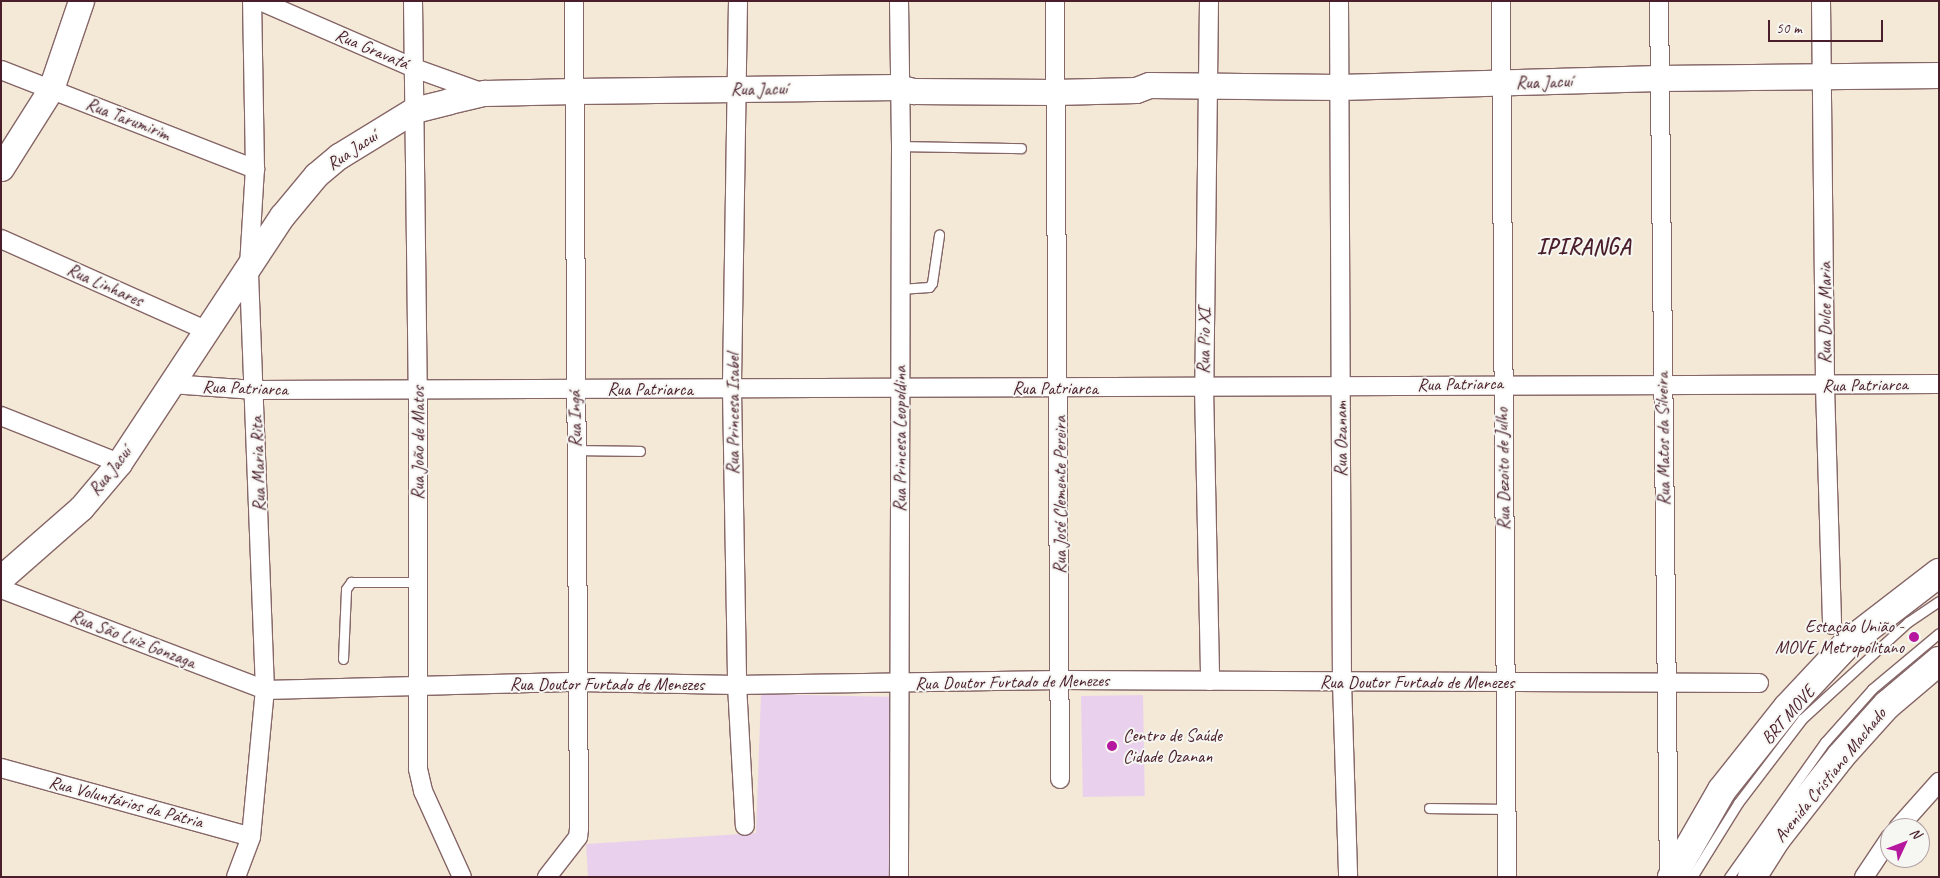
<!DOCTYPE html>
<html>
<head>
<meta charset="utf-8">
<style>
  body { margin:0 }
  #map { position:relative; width:1940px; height:878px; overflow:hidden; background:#f4e9d7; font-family:Caveat,sans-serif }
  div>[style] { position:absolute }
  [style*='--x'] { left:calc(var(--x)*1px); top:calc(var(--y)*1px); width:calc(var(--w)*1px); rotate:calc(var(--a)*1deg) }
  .built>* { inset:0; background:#e9d1ed; transform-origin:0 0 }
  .roads { filter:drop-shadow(1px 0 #866667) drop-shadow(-1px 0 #866667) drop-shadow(0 1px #866667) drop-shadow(0 -1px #866667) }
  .lane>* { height:9px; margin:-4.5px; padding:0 4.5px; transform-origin:4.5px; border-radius:4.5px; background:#fff }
  .street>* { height:18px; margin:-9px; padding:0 9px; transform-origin:9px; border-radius:9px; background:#fff }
  .secondary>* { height:25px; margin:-12.5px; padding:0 12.5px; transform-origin:12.5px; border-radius:12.5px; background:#fff }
  .highway>* { height:28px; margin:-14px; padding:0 14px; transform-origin:14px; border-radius:14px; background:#fff }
  .dots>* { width:14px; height:14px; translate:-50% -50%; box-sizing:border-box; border:2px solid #f6f6f2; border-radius:50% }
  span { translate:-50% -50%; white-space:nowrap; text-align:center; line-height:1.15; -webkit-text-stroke:4px #f6f6f2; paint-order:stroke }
  .street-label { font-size:18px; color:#4a1f2b }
  .poi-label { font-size:18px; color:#4a1f2b }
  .right { translate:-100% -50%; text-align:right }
  .left { translate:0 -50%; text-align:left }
  .district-label { font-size:22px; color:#4a1f2b; font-weight:700; letter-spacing:1px }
  .frame { position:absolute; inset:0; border:2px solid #4a1f2b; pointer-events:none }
  .north { position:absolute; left:1880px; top:818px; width:50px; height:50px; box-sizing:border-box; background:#f6f6f2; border:1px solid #b1a0a2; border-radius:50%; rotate:47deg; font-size:14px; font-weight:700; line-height:20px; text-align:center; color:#4a1f2b }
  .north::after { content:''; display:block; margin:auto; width:18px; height:22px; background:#b5179e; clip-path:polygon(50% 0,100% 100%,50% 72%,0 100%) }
  .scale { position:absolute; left:1768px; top:20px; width:115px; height:22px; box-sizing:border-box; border:2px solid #4a1f2b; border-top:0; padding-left:6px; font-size:15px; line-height:18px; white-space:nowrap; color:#4a1f2b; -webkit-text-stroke:4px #f6f6f2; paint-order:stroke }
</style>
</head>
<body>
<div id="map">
  <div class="built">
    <i style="clip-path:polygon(761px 694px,898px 697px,898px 877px,588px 877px,586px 844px,756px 833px)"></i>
    <i style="left:1143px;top:695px;width:101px;height:62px;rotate:89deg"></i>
  </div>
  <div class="roads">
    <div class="lane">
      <i style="--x:901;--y:146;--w:120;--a:1"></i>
      <i style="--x:900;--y:289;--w:29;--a:-4"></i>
      <i style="--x:929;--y:287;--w:5;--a:-53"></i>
      <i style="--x:932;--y:283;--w:49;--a:-81.7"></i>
      <i style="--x:576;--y:450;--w:64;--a:0.9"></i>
      <i style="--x:343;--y:659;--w:70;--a:-87.5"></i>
      <i style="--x:346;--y:589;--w:9;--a:-54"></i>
      <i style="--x:351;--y:582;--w:67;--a:0"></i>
      <i style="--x:1429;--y:808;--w:77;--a:0.7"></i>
      <i style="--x:1692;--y:877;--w:87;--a:-58.1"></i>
      <i style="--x:1738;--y:803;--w:106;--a:-52.7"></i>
      <i style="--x:1802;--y:719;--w:144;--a:-42.5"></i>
      <i style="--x:1908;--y:622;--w:37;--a:-34"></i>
      <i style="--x:1729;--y:877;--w:166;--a:-54.6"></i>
      <i style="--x:1825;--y:742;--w:71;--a:-48.4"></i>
      <i style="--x:1872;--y:689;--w:87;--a:-39.9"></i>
    </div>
    <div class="street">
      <i style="--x:260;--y:1;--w:168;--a:23.5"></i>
      <i style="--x:414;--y:68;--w:74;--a:19.7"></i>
      <i style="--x:413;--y:1;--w:388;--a:89.3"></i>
      <i style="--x:418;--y:389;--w:380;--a:90"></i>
      <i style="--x:418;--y:769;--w:23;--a:77"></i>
      <i style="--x:423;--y:791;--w:94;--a:65.6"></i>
      <i style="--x:738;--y:1;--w:389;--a:90.9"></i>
      <i style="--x:732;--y:390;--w:295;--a:89"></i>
      <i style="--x:737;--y:685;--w:141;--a:86.8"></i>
      <i style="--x:899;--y:1;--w:145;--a:89.2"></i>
      <i style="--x:901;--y:146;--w:731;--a:90.16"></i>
      <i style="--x:1055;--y:1;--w:778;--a:89.63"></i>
      <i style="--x:1209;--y:1;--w:386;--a:90.7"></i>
      <i style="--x:1204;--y:387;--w:294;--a:88.8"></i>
      <i style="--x:1339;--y:1;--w:681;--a:89.75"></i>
      <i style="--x:1342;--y:682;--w:195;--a:88.2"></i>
      <i style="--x:1501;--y:1;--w:876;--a:89.61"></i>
      <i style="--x:1659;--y:1;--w:876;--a:89.35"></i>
      <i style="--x:1821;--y:1;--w:385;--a:89.4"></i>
      <i style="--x:1825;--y:386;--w:239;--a:88.3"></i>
      <i style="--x:1;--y:70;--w:273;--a:21.3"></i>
      <i style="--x:1;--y:239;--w:227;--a:24"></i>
      <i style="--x:171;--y:384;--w:84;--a:4.1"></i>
      <i style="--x:255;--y:390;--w:1684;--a:-0.2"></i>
      <i style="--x:1;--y:416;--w:127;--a:21.7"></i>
      <i style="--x:1;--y:589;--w:283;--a:20.9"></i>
      <i style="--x:265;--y:690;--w:313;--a:-1.5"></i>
      <i style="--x:578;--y:682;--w:159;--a:1.1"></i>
      <i style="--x:737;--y:685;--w:324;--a:-0.9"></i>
      <i style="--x:1061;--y:680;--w:698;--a:0.25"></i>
      <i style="--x:1;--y:768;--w:259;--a:15.4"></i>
      <i style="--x:1898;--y:828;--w:62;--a:-48.3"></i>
      <i style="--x:236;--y:877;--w:43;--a:-69.4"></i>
      <i style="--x:251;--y:837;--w:148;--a:-84.6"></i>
      <i style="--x:265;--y:690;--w:424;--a:-92.2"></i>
      <i style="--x:249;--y:266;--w:97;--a:-86.5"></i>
      <i style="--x:255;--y:169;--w:168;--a:-91"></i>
      <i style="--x:547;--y:877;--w:51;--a:-52.2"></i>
      <i style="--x:578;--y:837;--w:8;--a:-83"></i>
      <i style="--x:579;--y:829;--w:828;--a:-90.35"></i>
      <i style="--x:1864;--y:877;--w:47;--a:-56.3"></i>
    </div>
    <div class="secondary">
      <i style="--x:1;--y:168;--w:93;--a:-57.7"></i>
      <i style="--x:51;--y:89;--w:93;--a:-71.2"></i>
      <i style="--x:1;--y:578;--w:106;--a:-41.2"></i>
      <i style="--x:81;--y:508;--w:59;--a:-49.8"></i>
      <i style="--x:119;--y:463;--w:296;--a:-56.6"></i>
      <i style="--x:282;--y:216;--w:53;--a:-50.3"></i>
      <i style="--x:316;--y:175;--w:30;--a:-40"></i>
      <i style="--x:339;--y:156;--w:88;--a:-31.5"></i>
      <i style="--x:414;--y:110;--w:36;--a:-14"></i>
      <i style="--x:449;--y:101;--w:37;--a:-13"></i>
      <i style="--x:485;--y:93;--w:90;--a:-1.3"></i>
      <i style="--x:575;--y:91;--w:323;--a:-0.7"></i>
      <i style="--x:898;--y:87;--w:16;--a:15"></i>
      <i style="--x:913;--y:91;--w:141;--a:0.4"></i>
      <i style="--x:1054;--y:92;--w:82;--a:-1.4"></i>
      <i style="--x:1136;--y:90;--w:14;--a:-21"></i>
      <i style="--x:1149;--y:85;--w:190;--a:0.6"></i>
      <i style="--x:1339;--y:87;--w:320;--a:-1.6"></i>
      <i style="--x:1659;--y:78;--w:280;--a:-0.6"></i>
    </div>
    <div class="highway">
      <i style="--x:1672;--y:877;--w:100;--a:-60.1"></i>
      <i style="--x:1722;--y:790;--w:106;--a:-51.5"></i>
      <i style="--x:1788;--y:707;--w:88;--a:-46.8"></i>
      <i style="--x:1848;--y:643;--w:115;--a:-37.6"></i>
      <i style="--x:1752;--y:877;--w:45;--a:-57.7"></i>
      <i style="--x:1776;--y:839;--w:105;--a:-51.9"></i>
      <i style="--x:1841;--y:756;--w:69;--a:-48"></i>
      <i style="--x:1887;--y:705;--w:68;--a:-40.2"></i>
    </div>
  </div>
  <div class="dots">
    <i style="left:1914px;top:637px;background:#b5179e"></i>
    <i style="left:1112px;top:746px;background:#b5179e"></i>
  </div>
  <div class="street-label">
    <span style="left:372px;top:49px;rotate:23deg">Rua Gravatá</span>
    <span style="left:1544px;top:82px;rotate:-2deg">Rua Jacuí</span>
    <span style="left:759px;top:89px;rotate:-1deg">Rua Jacuí</span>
    <span style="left:128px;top:119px;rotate:21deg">Rua Tarumirim</span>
    <span style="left:352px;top:150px;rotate:-34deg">Rua Jacuí</span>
    <span style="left:105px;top:285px;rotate:24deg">Rua Linhares</span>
    <span style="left:1825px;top:313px;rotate:-90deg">Rua Dulce Maria</span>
    <span style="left:1204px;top:341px;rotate:-89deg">Rua Pio XI</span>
    <span style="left:1460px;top:384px;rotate:-1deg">Rua Patriarca</span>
    <span style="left:1865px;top:385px;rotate:-1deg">Rua Patriarca</span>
    <span style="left:245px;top:388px;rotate:2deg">Rua Patriarca</span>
    <span style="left:1055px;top:388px">Rua Patriarca</span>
    <span style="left:650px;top:389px">Rua Patriarca</span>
    <span style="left:733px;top:414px;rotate:-90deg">Rua Princesa Isabel</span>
    <span style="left:575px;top:419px;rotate:-91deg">Rua Ingá</span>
    <span style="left:900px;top:439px;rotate:-90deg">Rua Princesa Leopoldina</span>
    <span style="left:1341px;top:439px;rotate:-90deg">Rua Ozanam</span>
    <span style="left:1663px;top:439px;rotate:-91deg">Rua Matos da Silveira</span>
    <span style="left:418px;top:443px;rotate:-90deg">Rua João de Matos</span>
    <span style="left:258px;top:464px;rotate:-92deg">Rua Maria Rita</span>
    <span style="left:1503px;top:469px;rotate:-91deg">Rua Dezoito de Julho</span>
    <span style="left:110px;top:471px;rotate:-52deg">Rua Jacuí</span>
    <span style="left:1060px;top:495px;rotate:-90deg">Rua José Clemente Pereira</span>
    <span style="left:133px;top:639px;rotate:21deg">Rua São Luiz Gonzaga</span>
    <span style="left:1012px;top:682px;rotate:-1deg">Rua Doutor Furtado de Menezes</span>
    <span style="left:1417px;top:682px">Rua Doutor Furtado de Menezes</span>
    <span style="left:607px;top:684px">Rua Doutor Furtado de Menezes</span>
    <span style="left:1788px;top:715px;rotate:-49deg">BRT MOVE</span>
    <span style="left:1830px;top:775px;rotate:-51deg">Avenida Cristiano Machado</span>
    <span style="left:126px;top:802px;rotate:15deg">Rua Voluntários da Pátria</span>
  </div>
  <div class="poi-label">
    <span class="right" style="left:1904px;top:637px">Estação União -<br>MOVE Metropolitano</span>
    <span class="left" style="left:1123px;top:746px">Centro de Saúde<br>Cidade Ozanan</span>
  </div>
  <div class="district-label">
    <span style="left:1584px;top:248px">IPIRANGA</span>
  </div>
  <div class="frame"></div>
  <div class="north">N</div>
  <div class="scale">50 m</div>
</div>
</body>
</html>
